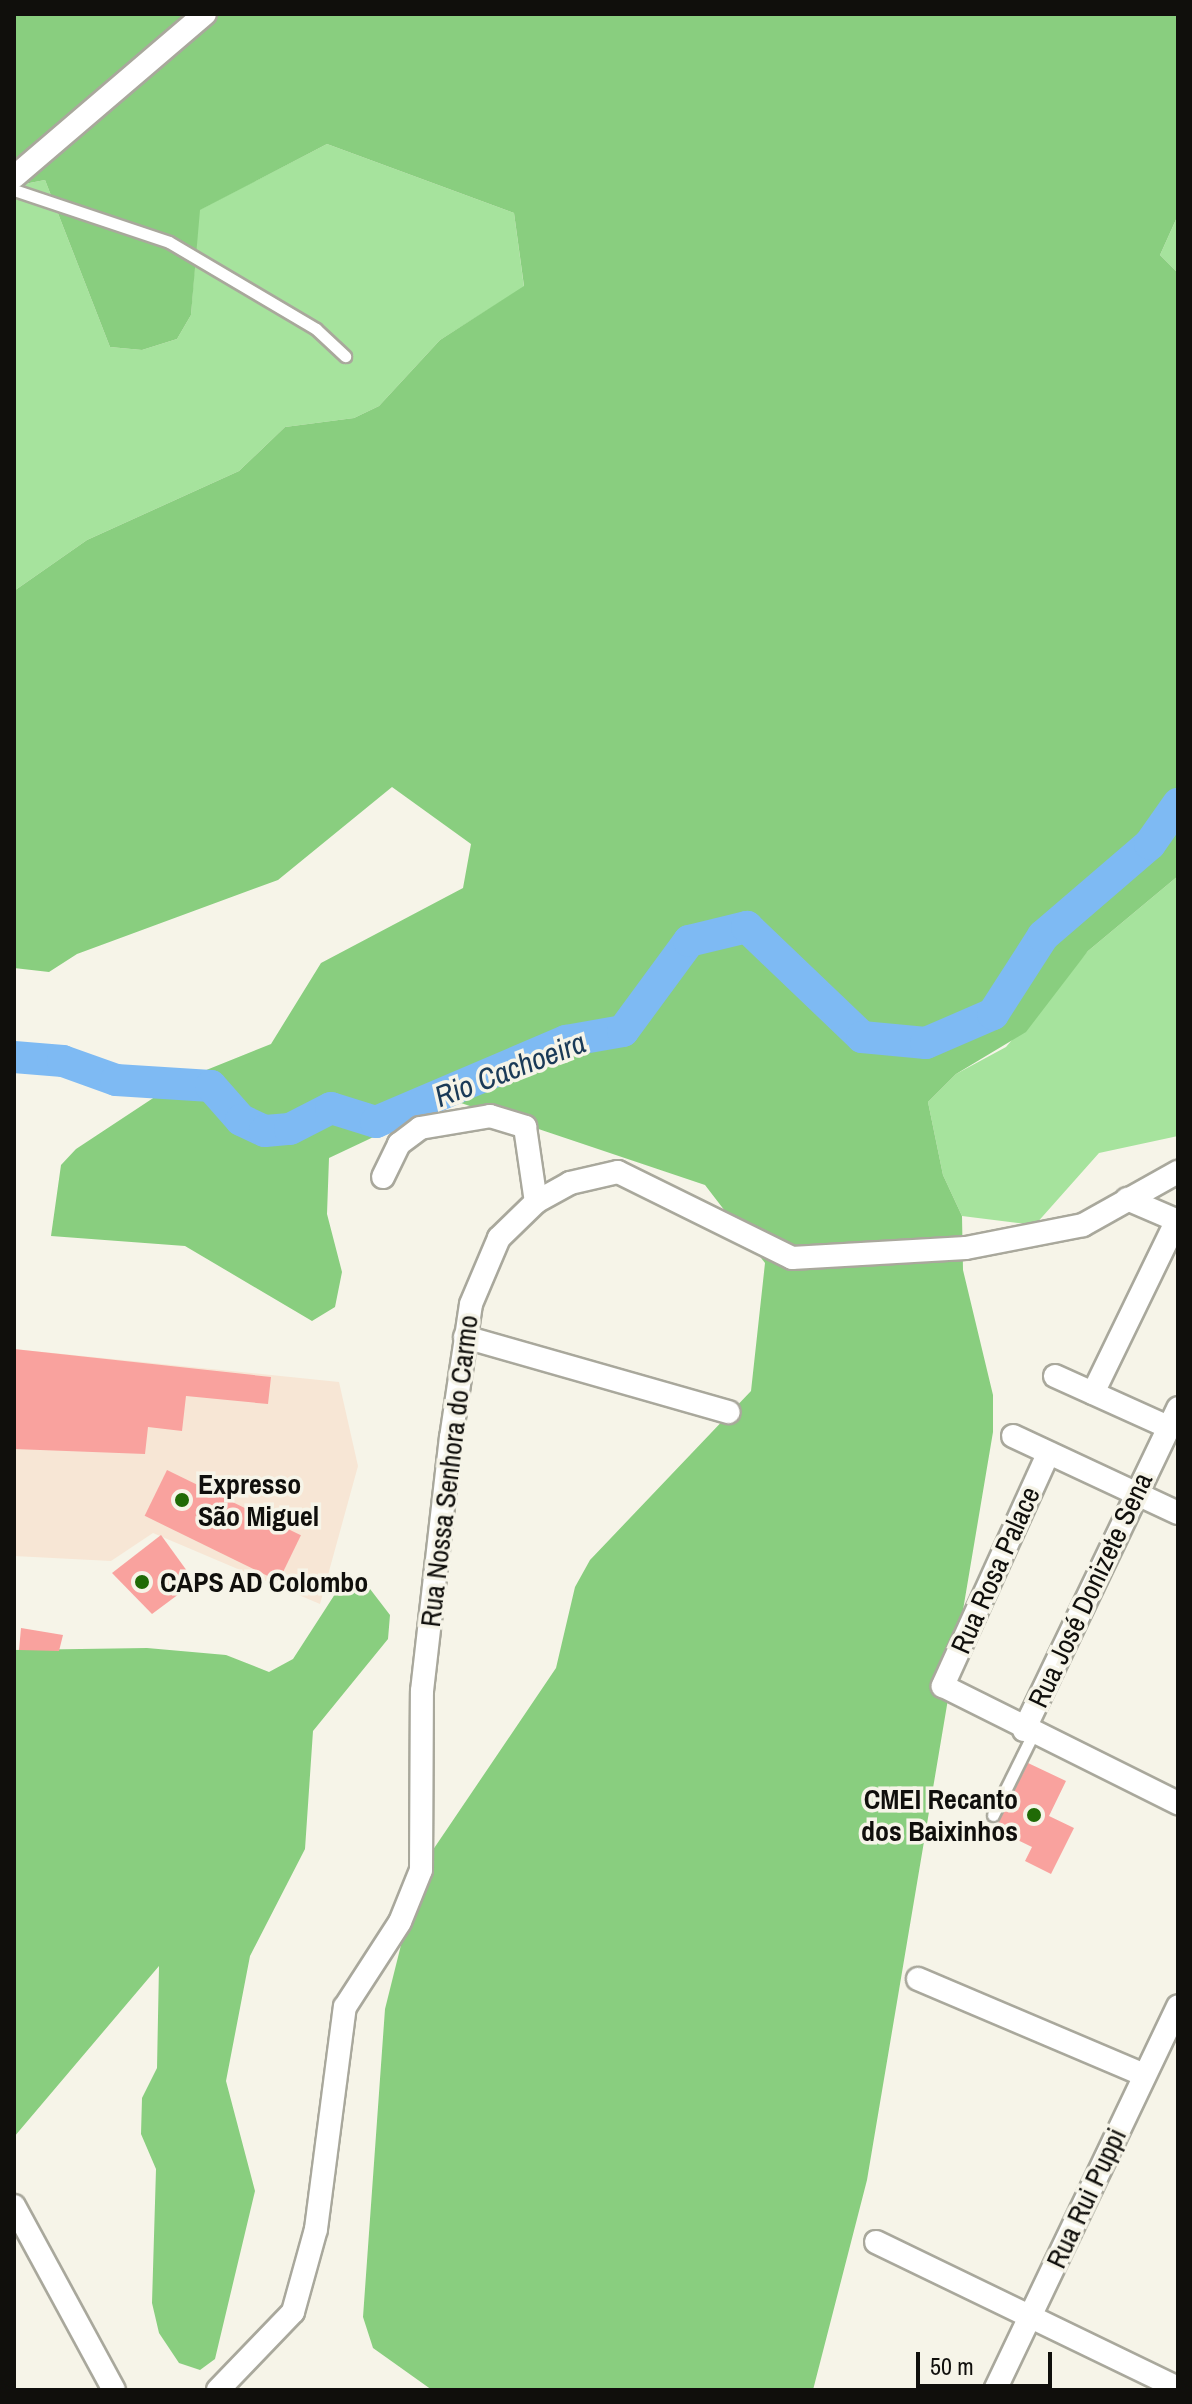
<!DOCTYPE html>
<html>
<head>
<meta charset="utf-8">
<style>
  body { margin:0 }
  #map { position:relative; width:1192px; height:2404px; overflow:hidden; background:#f6f4e8; font-family:"Archivo Narrow",sans-serif }
  div>[style] { position:absolute }
  [style*='--x'] { left:calc(var(--x)*1px); top:calc(var(--y)*1px); width:calc(var(--w)*1px); rotate:calc(var(--a)*1deg) }
  .industrial>* { inset:0; background:#f7e6d5 }
  .green>* { inset:0; background:#a6e39d }
  .forest>* { inset:0; background:#89ce7f }
  .river>* { height:32px; margin:-16px; padding:0 16px; transform-origin:16px; border-radius:16px; background:#7ebaf3 }
  .building>* { inset:0; background:#f9a29e; transform-origin:0 0 }
  .roads { filter:drop-shadow(2px 0 #a9a89c) drop-shadow(-2px 0 #a9a89c) drop-shadow(0 2px #a9a89c) drop-shadow(0 -2px #a9a89c) }
  .service>* { height:11px; margin:-5.5px; padding:0 5.5px; transform-origin:5.5px; border-radius:5.5px; background:#fff }
  .minor>* { height:22px; margin:-11px; padding:0 11px; transform-origin:11px; border-radius:11px; background:#fff }
  .dots>* { width:22px; height:22px; translate:-50% -50%; box-sizing:border-box; border:4px solid #f6f4e8; border-radius:50% }
  span { translate:-50% -50%; white-space:nowrap; text-align:center; line-height:1.15; -webkit-text-stroke:7px #f6f4e8; paint-order:stroke }
  .street-label { font-size:28px; color:#100f0c }
  .poi-label { font-size:28px; color:#100f0c; font-weight:700 }
  .left { translate:0 -50%; text-align:left }
  .right { translate:-100% -50%; text-align:right }
  .water-label { font-size:30px; color:#1a3a57; font-style:italic }
  .frame { position:absolute; inset:0; border:16px solid #100f0c; pointer-events:none }
  .scale { position:absolute; left:916px; top:2352px; width:136px; height:36px; box-sizing:border-box; border:4px solid #100f0c; border-top:0; padding-left:10px; font-size:24px; line-height:28px; white-space:nowrap; color:#100f0c; -webkit-text-stroke:6px #f6f4e8; paint-order:stroke }
</style>
</head>
<body>
<div id="map">
  <div class="industrial">
    <i style="clip-path:polygon(14px 1349px,339px 1382px,358px 1466px,320px 1604px,153px 1533px,111px 1561px,14px 1556px)"></i>
  </div>
  <div class="green">
    <i style="clip-path:polygon(327px 144px,514px 213px,524px 287px,440px 340px,379px 406px,354px 418px,285px 427px,239px 471px,87px 540px,14px 591px,14px 186px,45px 180px,110px 347px,142px 350px,177px 339px,191px 315px,199px 210px)"></i>
    <i style="clip-path:polygon(1178px 215px,1178px 273px,1160px 255px)"></i>
    <i style="clip-path:polygon(1178px 876px,1178px 1136px,1099px 1153px,1035px 1225px,962px 1216px,943px 1175px,928px 1102px,956px 1074px,1006px 1047px,1088px 951px)"></i>
  </div>
  <div class="forest">
    <i style="clip-path:polygon(14px 14px,1178px 14px,1178px 215px,1160px 255px,1178px 273px,1178px 876px,1088px 951px,1026px 1032px,956px 1074px,928px 1102px,943px 1175px,962px 1216px,963px 1270px,993px 1395px,993px 1432px,867px 2180px,813px 2390px,432px 2390px,373px 2348px,363px 2317px,385px 2009px,420px 1869px,556px 1668px,575px 1587px,590px 1560px,751px 1391px,765px 1263px,705px 1185px,452px 1100px,329px 1158px,327px 1214px,342px 1272px,335px 1307px,312px 1321px,185px 1246px,51px 1236px,61px 1165px,76px 1149px,179px 1081px,271px 1044px,321px 963px,463px 888px,471px 844px,392px 787px,278px 880px,77px 954px,49px 972px,14px 968px,14px 591px,87px 540px,239px 471px,285px 427px,354px 418px,379px 406px,440px 340px,524px 286px,514px 213px,327px 144px,200px 210px,191px 315px,177px 339px,142px 350px,110px 347px,45px 180px,14px 186px)"></i>
    <i style="clip-path:polygon(367px 1585px,390px 1615px,388px 1639px,313px 1731px,305px 1849px,250px 1956px,226px 2081px,255px 2191px,215px 2359px,200px 2370px,179px 2363px,159px 2333px,152px 2303px,156px 2169px,141px 2134px,142px 2098px,157px 2068px,159px 1966px,14px 2137px,14px 1650px,147px 1648px,226px 1655px,269px 1672px,293px 1659px,337px 1591px)"></i>
  </div>
  <div class="river">
    <i style="--x:14;--y:1057;--w:49;--a:4.7"></i>
    <i style="--x:63;--y:1061;--w:56;--a:19.7"></i>
    <i style="--x:116;--y:1080;--w:95;--a:3.6"></i>
    <i style="--x:211;--y:1086;--w:45;--a:48.6"></i>
    <i style="--x:241;--y:1120;--w:26;--a:25"></i>
    <i style="--x:265;--y:1131;--w:25;--a:-5"></i>
    <i style="--x:290;--y:1129;--w:46;--a:-27.1"></i>
    <i style="--x:331;--y:1108;--w:47;--a:17.3"></i>
    <i style="--x:376;--y:1122;--w:207;--a:-23.1"></i>
    <i style="--x:566;--y:1041;--w:58;--a:-10"></i>
    <i style="--x:623;--y:1031;--w:112;--a:-53.7"></i>
    <i style="--x:689;--y:941;--w:60;--a:-13.6"></i>
    <i style="--x:747;--y:927;--w:159;--a:43.7"></i>
    <i style="--x:862;--y:1037;--w:64;--a:5.4"></i>
    <i style="--x:926;--y:1043;--w:73;--a:-23.4"></i>
    <i style="--x:993;--y:1014;--w:93;--a:-57.3"></i>
    <i style="--x:1043;--y:936;--w:141;--a:-40.7"></i>
    <i style="--x:1150;--y:844;--w:49;--a:-55"></i>
  </div>
  <div class="building">
    <i style="clip-path:polygon(14px 1349px,271px 1377px,268px 1404px,186px 1396px,182px 1431px,148px 1427px,145px 1454px,14px 1449px)"></i>
    <i style="left:167px;top:1470px;width:149px;height:51px;rotate:26deg"></i>
    <i style="clip-path:polygon(161px 1535px,195px 1582px,152px 1614px,112px 1573px)"></i>
    <i style="clip-path:polygon(21px 1628px,63px 1635px,59px 1651px,19px 1650px)"></i>
    <i style="clip-path:polygon(1028px 1763px,1066px 1781px,1049px 1816px,1074px 1828px,1051px 1874px,1025px 1861px,1032px 1847px,995px 1829px)"></i>
  </div>
  <div class="roads">
    <div class="service">
      <i style="--x:14;--y:190;--w:163;--a:18.5"></i>
      <i style="--x:169;--y:242;--w:171;--a:30.6"></i>
      <i style="--x:316;--y:329;--w:40;--a:43"></i>
      <i style="--x:993;--y:1815;--w:90;--a:-63.7"></i>
    </div>
    <div class="minor">
      <i style="--x:14;--y:177;--w:251;--a:-40.5"></i>
      <i style="--x:383;--y:1177;--w:37;--a:-64"></i>
      <i style="--x:399;--y:1144;--w:26;--a:-37"></i>
      <i style="--x:420;--y:1128;--w:71;--a:-9.7"></i>
      <i style="--x:490;--y:1116;--w:37;--a:17"></i>
      <i style="--x:525;--y:1127;--w:76;--a:81.7"></i>
      <i style="--x:1127;--y:1199;--w:56;--a:23.3"></i>
      <i style="--x:465;--y:1337;--w:274;--a:15.9"></i>
      <i style="--x:1055;--y:1376;--w:124;--a:24.3"></i>
      <i style="--x:1093;--y:1393;--w:192;--a:-64.1"></i>
      <i style="--x:1013;--y:1436;--w:182;--a:25"></i>
      <i style="--x:1048;--y:1454;--w:255;--a:114.4"></i>
      <i style="--x:943;--y:1686;--w:263;--a:26.5"></i>
      <i style="--x:1024;--y:1730;--w:357;--a:-64.4"></i>
      <i style="--x:918;--y:1979;--w:246;--a:23"></i>
      <i style="--x:14;--y:2206;--w:209;--a:61.5"></i>
      <i style="--x:876;--y:2242;--w:335;--a:25.8"></i>
      <i style="--x:218;--y:2390;--w:108;--a:-46.1"></i>
      <i style="--x:293;--y:2312;--w:86;--a:-74.5"></i>
      <i style="--x:316;--y:2229;--w:224;--a:-82.6"></i>
      <i style="--x:345;--y:2007;--w:101;--a:-57.1"></i>
      <i style="--x:400;--y:1922;--w:56;--a:-68"></i>
      <i style="--x:421;--y:1870;--w:179;--a:-89.7"></i>
      <i style="--x:422;--y:1691;--w:255;--a:-83.5"></i>
      <i style="--x:451;--y:1438;--w:135;--a:-81.5"></i>
      <i style="--x:471;--y:1304;--w:72;--a:-67"></i>
      <i style="--x:499;--y:1238;--w:52;--a:-44.2"></i>
      <i style="--x:536;--y:1202;--w:39;--a:-29"></i>
      <i style="--x:570;--y:1183;--w:49;--a:-12.9"></i>
      <i style="--x:618;--y:1172;--w:194;--a:26.3"></i>
      <i style="--x:792;--y:1258;--w:174;--a:-3.3"></i>
      <i style="--x:966;--y:1248;--w:119;--a:-11.1"></i>
      <i style="--x:1083;--y:1225;--w:109;--a:-29.2"></i>
      <i style="--x:995;--y:2390;--w:425;--a:-64.5"></i>
    </div>
  </div>
  <div class="dots">
    <i style="left:182px;top:1500px;background:#206a06"></i>
    <i style="left:142px;top:1582px;background:#206a06"></i>
    <i style="left:1034px;top:1815px;background:#206a06"></i>
  </div>
  <div class="street-label">
    <span style="left:449px;top:1471px;rotate:-83deg">Rua Nossa Senhora do Carmo</span>
    <span style="left:995px;top:1570px;rotate:-66deg">Rua Rosa Palace</span>
    <span style="left:1090px;top:1590px;rotate:-65deg">Rua José Donizete Sena</span>
    <span style="left:1086px;top:2198px;rotate:-65deg">Rua Rui Puppi</span>
  </div>
  <div class="poi-label">
    <span class="left" style="left:198px;top:1500px">Expresso<br>São Miguel</span>
    <span class="left" style="left:160px;top:1582px">CAPS AD Colombo</span>
    <span class="right" style="left:1018px;top:1815px">CMEI Recanto<br>dos Baixinhos</span>
  </div>
  <div class="water-label">
    <span style="left:510px;top:1069px;rotate:-21deg">Rio Cachoeira</span>
  </div>
  <div class="frame"></div>
  <div class="scale">50 m</div>
</div>
</body>
</html>
